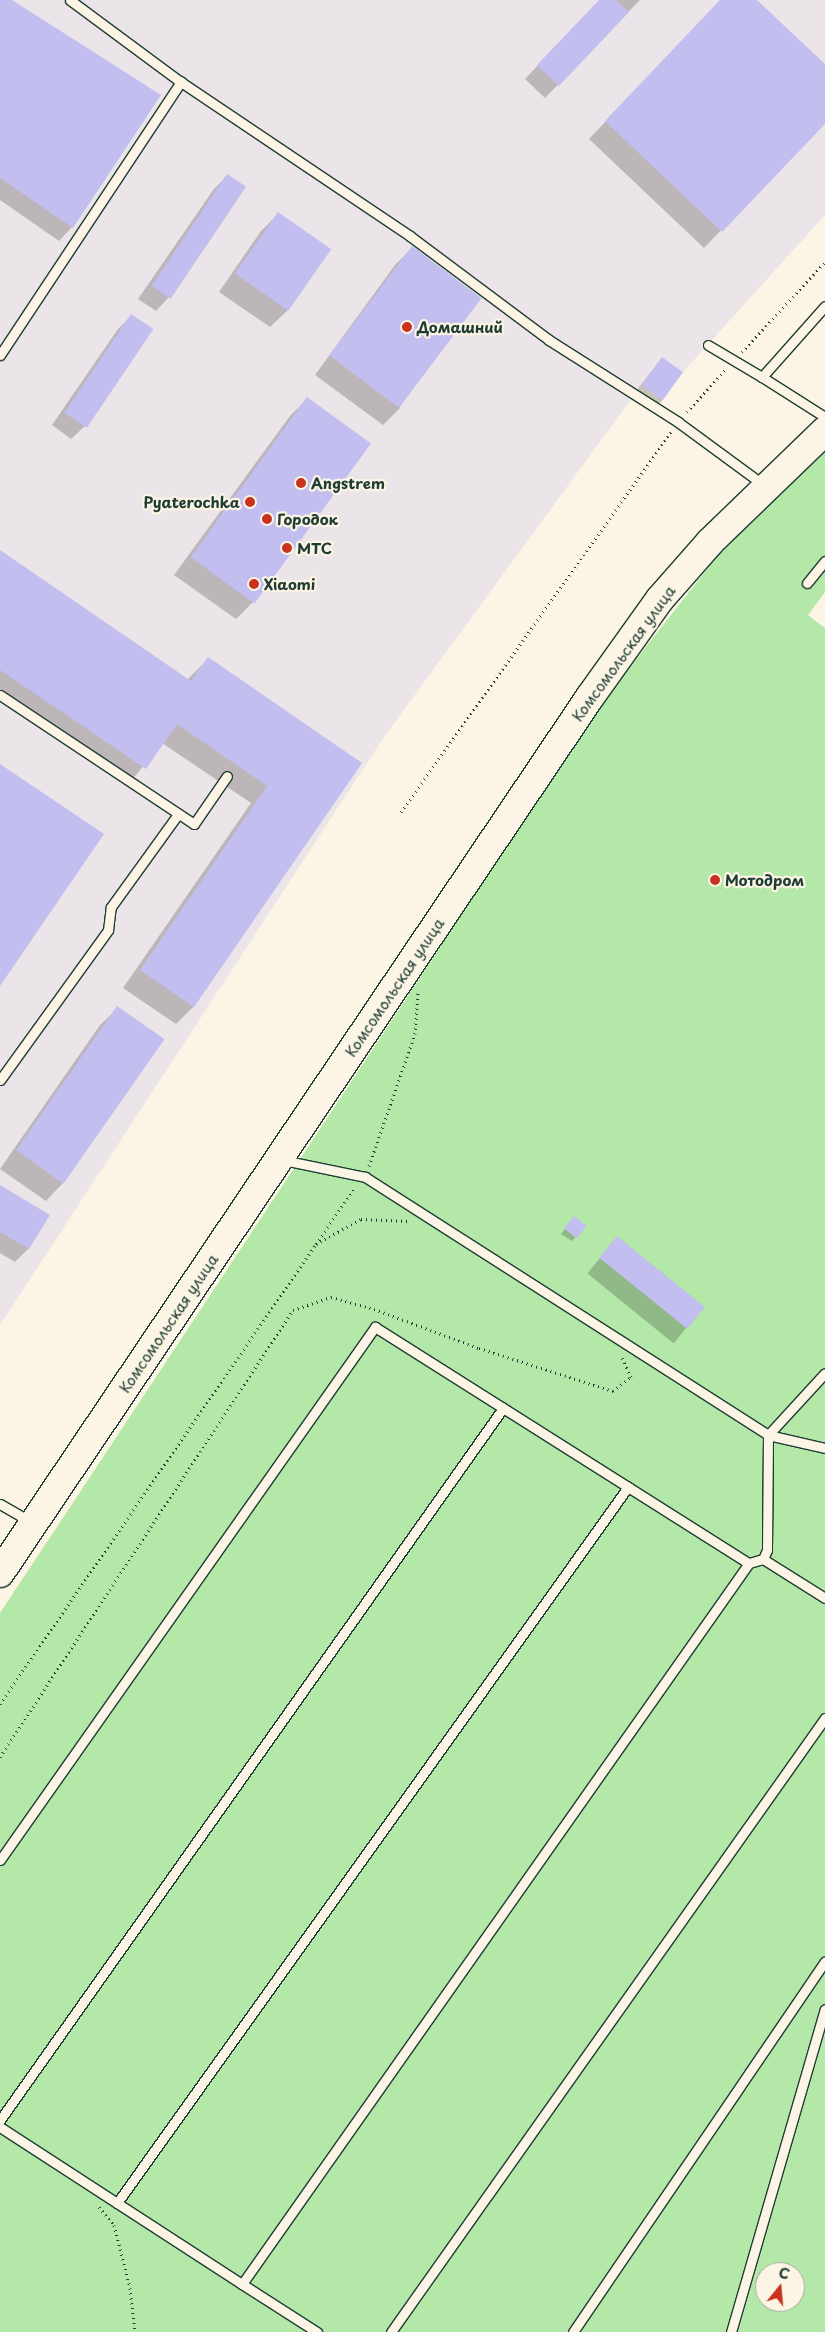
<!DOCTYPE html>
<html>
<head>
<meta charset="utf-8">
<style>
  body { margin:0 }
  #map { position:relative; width:825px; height:2332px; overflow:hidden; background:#fcf5e5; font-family:"Playpen Sans",sans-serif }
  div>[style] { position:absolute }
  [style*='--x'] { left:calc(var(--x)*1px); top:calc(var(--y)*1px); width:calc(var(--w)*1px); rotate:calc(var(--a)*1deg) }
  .built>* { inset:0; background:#ebe4e8 }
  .green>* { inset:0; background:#b4e8a9 }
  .shadow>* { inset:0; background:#0003; transform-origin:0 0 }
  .building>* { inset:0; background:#c2bef0; transform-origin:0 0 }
  .path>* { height:3px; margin-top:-1.5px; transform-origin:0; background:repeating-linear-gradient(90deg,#1f3d34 0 1px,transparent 0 5px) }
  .roads { filter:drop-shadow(1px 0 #1f3d34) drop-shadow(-1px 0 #1f3d34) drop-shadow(0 1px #1f3d34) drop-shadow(0 -1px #1f3d34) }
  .lane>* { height:9px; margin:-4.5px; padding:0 4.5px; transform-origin:4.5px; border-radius:4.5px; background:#fcf5e5 }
  .primary>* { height:28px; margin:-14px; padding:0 14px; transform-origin:14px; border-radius:14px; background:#fcf5e5 }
  .dots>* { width:14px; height:14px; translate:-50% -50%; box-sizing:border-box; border:2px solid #fcf5e5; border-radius:50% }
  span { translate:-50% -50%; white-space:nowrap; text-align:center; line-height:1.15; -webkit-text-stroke:4.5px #fcf5e5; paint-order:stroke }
  .poi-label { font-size:15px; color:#1f3d34; font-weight:700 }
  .left { translate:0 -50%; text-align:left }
  .right { translate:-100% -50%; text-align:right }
  .street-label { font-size:15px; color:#1f3d34 }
  .north { position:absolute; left:755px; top:2262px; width:50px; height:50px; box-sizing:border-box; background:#fcf5e5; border:1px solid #a4ab9e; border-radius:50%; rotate:17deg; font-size:14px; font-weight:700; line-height:20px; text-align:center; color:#1f3d34 }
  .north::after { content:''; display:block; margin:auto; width:18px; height:22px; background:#c8321e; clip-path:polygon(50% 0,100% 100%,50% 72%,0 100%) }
</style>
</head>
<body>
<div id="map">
  <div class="built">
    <i style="clip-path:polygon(0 0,825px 0,825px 215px,683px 372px,662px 357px,384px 737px,0 1325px)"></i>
  </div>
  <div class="green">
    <i style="clip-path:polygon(evenodd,825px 438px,825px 592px,808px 615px,825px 628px,825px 2332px,0 2332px,0 1613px,601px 704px,748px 517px,825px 438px,765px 2272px,795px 2272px,795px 2302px,765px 2302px,765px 2272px)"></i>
  </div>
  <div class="shadow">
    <i style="clip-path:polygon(0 0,9px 0,159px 96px,72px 227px,59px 241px,0 200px)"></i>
    <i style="clip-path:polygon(600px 0,640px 0,545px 98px,525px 79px)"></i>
    <i style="clip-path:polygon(721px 0,755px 0,825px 66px,825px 122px,704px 248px,589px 139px)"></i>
    <i style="clip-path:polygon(227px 176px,244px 187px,169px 297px,156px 311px,138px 299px,214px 189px)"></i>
    <i style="clip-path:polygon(278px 214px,288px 310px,270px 327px,219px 292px,261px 231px)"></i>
    <i style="clip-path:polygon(412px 248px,400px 408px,383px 425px,315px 375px,395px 265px)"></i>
    <i style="clip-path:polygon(131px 316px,151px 329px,85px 426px,71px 439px,52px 425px,118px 329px)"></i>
    <i style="clip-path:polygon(662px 358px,662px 401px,653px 409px,633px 395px)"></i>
    <i style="clip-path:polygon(307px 399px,253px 602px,236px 619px,174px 575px,290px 416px)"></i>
    <i style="clip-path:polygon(0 552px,187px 680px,208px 659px,361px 764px,193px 1007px,176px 1024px,123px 988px,251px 803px,162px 743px,127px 786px,0 699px)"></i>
    <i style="clip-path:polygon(118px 1008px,163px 1039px,63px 1183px,46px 1201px,0 1169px,100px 1025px)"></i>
    <i style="clip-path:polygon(0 1186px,48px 1216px,28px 1249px,15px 1262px,0 1253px)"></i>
    <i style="clip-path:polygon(570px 1222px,576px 1237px,572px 1241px,561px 1234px)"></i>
    <i style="left:617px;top:1237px;width:111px;height:47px;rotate:39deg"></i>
  </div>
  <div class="building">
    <i style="clip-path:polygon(0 0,12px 0,161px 95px,73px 228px,0 178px)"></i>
    <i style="clip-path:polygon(599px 0,616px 0,629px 12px,559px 86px,537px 65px)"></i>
    <i style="clip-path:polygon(720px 0,757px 0,825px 64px,825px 124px,722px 232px,605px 121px)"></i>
    <i style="left:227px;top:174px;width:23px;height:135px;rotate:34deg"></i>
    <i style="left:278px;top:212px;width:65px;height:75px;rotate:35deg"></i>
    <i style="left:412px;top:246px;width:87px;height:137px;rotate:37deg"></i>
    <i style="left:131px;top:314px;width:27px;height:119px;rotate:34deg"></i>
    <i style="left:662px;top:357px;width:26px;height:35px;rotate:36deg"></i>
    <i style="left:307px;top:397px;width:79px;height:198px;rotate:36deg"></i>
    <i style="clip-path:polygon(0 550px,191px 681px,208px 657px,362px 763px,194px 1007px,140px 970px,267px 786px,177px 724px,146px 769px,0 670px)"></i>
    <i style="clip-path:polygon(0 764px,104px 834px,0 986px)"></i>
    <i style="left:117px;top:1006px;width:58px;height:176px;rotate:35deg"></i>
    <i style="clip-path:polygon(0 1185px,50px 1215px,29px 1249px,0 1232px)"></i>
    <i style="left:574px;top:1216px;width:16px;height:16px;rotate:38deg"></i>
    <i style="left:617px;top:1236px;width:113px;height:28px;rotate:39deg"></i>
  </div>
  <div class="path">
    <i style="--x:742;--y:352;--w:122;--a:-47.3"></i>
    <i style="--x:687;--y:412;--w:58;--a:-47.8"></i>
    <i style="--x:401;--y:812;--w:466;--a:-54.6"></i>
    <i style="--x:369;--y:1166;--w:140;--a:-70.8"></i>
    <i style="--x:415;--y:1034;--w:41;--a:-85.8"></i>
    <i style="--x:316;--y:1244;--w:69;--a:-55.6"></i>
    <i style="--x:0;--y:1704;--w:558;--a:-55.51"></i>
    <i style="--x:316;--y:1244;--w:51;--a:-29.1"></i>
    <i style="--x:361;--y:1219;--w:48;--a:2.4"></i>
    <i style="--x:0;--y:1757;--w:534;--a:-56.76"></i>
    <i style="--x:293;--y:1310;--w:40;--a:-18.9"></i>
    <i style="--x:331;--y:1297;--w:45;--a:15.6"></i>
    <i style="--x:374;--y:1309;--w:112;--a:20.4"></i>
    <i style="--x:479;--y:1348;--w:141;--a:17.8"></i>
    <i style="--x:613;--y:1391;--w:23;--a:-38"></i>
    <i style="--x:631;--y:1377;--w:21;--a:-115"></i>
    <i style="--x:99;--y:2207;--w:23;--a:50"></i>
    <i style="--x:114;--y:2225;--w:65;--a:75.7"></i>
    <i style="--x:130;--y:2288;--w:44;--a:83.5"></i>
  </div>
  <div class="roads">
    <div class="lane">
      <i style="--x:70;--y:0;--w:138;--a:36.5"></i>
      <i style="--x:181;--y:82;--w:276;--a:33.9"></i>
      <i style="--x:410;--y:236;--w:174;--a:36.8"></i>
      <i style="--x:549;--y:340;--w:153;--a:32.4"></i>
      <i style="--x:678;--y:422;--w:108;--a:36.3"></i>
      <i style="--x:825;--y:306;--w:95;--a:131.6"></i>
      <i style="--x:762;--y:377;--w:75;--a:32.4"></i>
      <i style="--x:708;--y:345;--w:63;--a:30.7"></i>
      <i style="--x:0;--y:355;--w:328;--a:-56.5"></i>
      <i style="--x:807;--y:583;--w:28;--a:-51"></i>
      <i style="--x:0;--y:695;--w:233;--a:33.6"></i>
      <i style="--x:194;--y:824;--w:58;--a:-55.5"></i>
      <i style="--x:0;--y:1080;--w:185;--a:-54.2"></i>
      <i style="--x:108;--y:930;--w:23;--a:-83"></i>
      <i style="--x:111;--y:907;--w:115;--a:-54.2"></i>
      <i style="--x:283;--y:1160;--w:84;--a:11.7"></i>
      <i style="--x:365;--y:1177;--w:479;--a:32.6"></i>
      <i style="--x:768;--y:1435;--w:58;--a:12.8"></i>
      <i style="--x:0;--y:1504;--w:36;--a:30"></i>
      <i style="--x:763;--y:1559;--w:73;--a:32.2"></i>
      <i style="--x:0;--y:1860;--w:652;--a:-54.87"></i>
      <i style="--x:375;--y:1327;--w:442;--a:32.3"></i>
      <i style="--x:0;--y:2120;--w:872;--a:-54.76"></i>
      <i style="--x:0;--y:2127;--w:288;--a:33"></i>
      <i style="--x:117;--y:2203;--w:880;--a:-54.49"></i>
      <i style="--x:317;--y:2332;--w:89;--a:-147.4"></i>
      <i style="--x:242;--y:2284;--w:881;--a:-54.89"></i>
      <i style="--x:749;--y:1563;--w:15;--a:-16"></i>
      <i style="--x:763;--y:1559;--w:10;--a:-66"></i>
      <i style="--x:767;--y:1550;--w:115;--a:-89.5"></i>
      <i style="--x:768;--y:1435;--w:84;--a:-47.4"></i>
      <i style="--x:391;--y:2332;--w:752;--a:-54.75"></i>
      <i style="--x:573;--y:2332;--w:448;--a:-55.8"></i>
      <i style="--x:731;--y:2332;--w:336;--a:-73.8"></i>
    </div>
    <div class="primary">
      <i style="--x:0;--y:1573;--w:1056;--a:-56.04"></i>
      <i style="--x:590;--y:697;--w:120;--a:-54.5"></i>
      <i style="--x:660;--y:599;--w:76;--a:-48.7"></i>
      <i style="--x:710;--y:542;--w:160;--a:-44"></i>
    </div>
  </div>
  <div class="dots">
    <i style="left:407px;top:327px;background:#c8321e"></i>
    <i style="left:301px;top:483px;background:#c8321e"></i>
    <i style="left:250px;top:502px;background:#c8321e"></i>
    <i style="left:267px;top:519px;background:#c8321e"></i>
    <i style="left:287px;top:548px;background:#c8321e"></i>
    <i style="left:254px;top:584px;background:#c8321e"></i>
    <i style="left:715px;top:880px;background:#c8321e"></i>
  </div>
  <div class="poi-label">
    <span class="left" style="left:417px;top:327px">Домашний</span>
    <span class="left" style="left:311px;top:483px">Angstrem</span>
    <span class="right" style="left:240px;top:502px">Pyaterochka</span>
    <span class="left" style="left:277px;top:519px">Городок</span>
    <span class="left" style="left:297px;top:548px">МТС</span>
    <span class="left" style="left:264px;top:584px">Xiaomi</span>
    <span class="left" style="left:725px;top:880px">Мотодром</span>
  </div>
  <div class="street-label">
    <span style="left:623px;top:653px;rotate:-54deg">Комсомольская улица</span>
    <span style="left:394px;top:987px;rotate:-56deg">Комсомольская улица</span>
    <span style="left:168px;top:1323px;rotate:-56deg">Комсомольская улица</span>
  </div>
  <div class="north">С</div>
</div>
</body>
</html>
